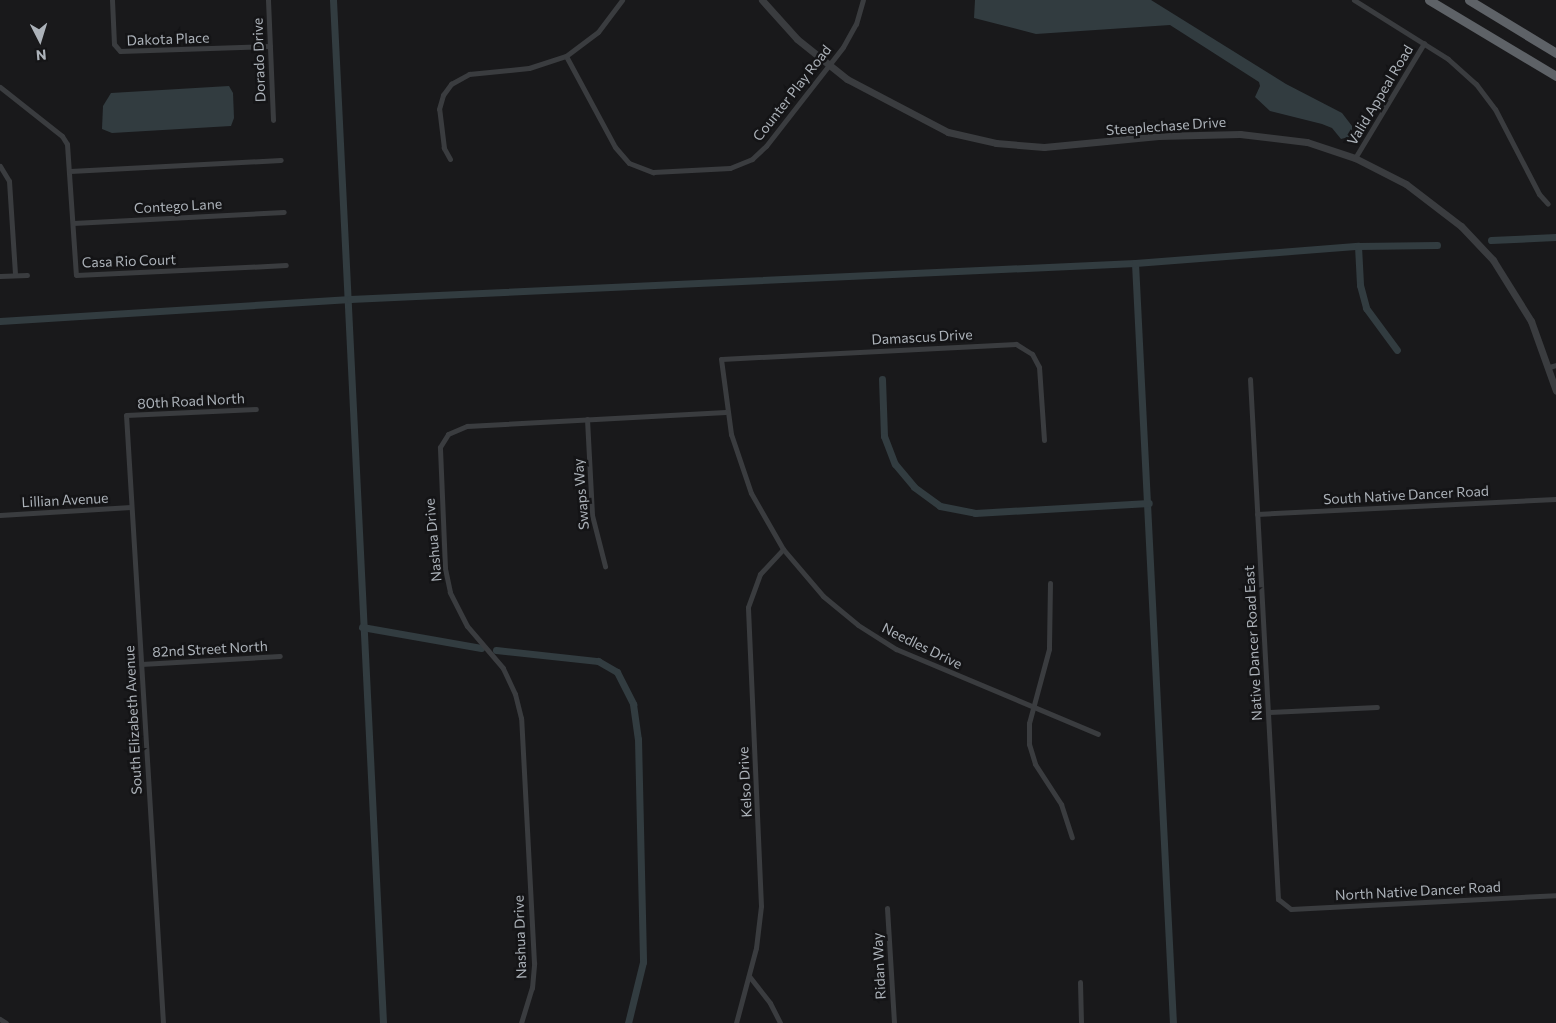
<!DOCTYPE html>
<html>
<head>
<meta charset="utf-8">
<style>
  body { margin:0 }
  #map { position:relative; width:1556px; height:1023px; overflow:hidden; background:#19191b; font-family:Commissioner,sans-serif }
  div>[style] { position:absolute }
  [style*='--x'] { left:calc(var(--x)*1px); top:calc(var(--y)*1px); width:calc(var(--w)*1px); rotate:calc(var(--a)*1deg) }
  .water>* { inset:0; background:#323c40 }
  .canal>* { height:7px; margin:-3.5px; padding:0 3.5px; transform-origin:3.5px; border-radius:3.5px; background:#323c40 }
  .minor>* { height:5px; margin:-2.5px; padding:0 2.5px; transform-origin:2.5px; border-radius:2.5px; background:#3a3c3f }
  .tertiary>* { height:7px; margin:-3.5px; padding:0 3.5px; transform-origin:3.5px; border-radius:3.5px; background:#3a3c3f }
  .trunk>* { height:9px; margin:-4.5px; padding:0 4.5px; transform-origin:4.5px; border-radius:4.5px; background:#5e6267 }
  span { translate:-50% -50%; white-space:nowrap; text-align:center; line-height:1.15; -webkit-text-stroke:5px #141416; paint-order:stroke }
  .street-label { font-size:14px; color:#acb2b9 }
  .north { position:absolute; left:15px; top:15px; width:50px; height:50px; -webkit-text-stroke:4px #141416; paint-order:stroke; rotate:175deg; font-size:14px; font-weight:700; line-height:20px; text-align:center; color:#acb2b9 }
  .north::after { content:''; display:block; margin:auto; width:18px; height:22px; background:#acb2b9; clip-path:polygon(50% 0,100% 100%,50% 72%,0 100%) }
</style>
</head>
<body>
<div id="map">
  <div class="water">
    <i style="clip-path:polygon(975px 0,1151px 0,1286px 84px,1342px 113px,1352px 126px,1352px 136px,1341px 139px,1332px 128px,1322px 124px,1270px 111px,1255px 97px,1260px 86px,1259px 82px,1170px 25px,1036px 34px,974px 18px)"></i>
    <i style="clip-path:polygon(229px 86px,233px 93px,234px 118px,231px 126px,112px 133px,102px 129px,103px 106px,111px 93px)"></i>
  </div>
  <div class="canal">
    <i style="--x:333;--y:0;--w:1024;--a:87.2"></i>
    <i style="--x:1491;--y:240;--w:65;--a:-2.6"></i>
    <i style="--x:1358;--y:246;--w:39;--a:87"></i>
    <i style="--x:1360;--y:285;--w:24;--a:75"></i>
    <i style="--x:1366;--y:308;--w:52;--a:53.6"></i>
    <i style="--x:1135;--y:263;--w:761;--a:87.14"></i>
    <i style="--x:0;--y:321;--w:351;--a:-3.6"></i>
    <i style="--x:350;--y:299;--w:786;--a:-2.63"></i>
    <i style="--x:1135;--y:263;--w:224;--a:-4.4"></i>
    <i style="--x:1358;--y:246;--w:79;--a:-0.7"></i>
    <i style="--x:882;--y:379;--w:57;--a:88"></i>
    <i style="--x:884;--y:436;--w:30;--a:69"></i>
    <i style="--x:895;--y:464;--w:30;--a:50"></i>
    <i style="--x:914;--y:487;--w:32;--a:36"></i>
    <i style="--x:940;--y:506;--w:36;--a:11"></i>
    <i style="--x:975;--y:513;--w:174;--a:-3.3"></i>
    <i style="--x:362;--y:627;--w:121;--a:10"></i>
    <i style="--x:496;--y:650;--w:103;--a:6.2"></i>
    <i style="--x:598;--y:661;--w:22;--a:30"></i>
    <i style="--x:617;--y:672;--w:36;--a:63"></i>
    <i style="--x:633;--y:704;--w:35;--a:82"></i>
    <i style="--x:638;--y:739;--w:223;--a:88.7"></i>
    <i style="--x:643;--y:962;--w:63;--a:103.8"></i>
  </div>
  <div class="minor">
    <i style="--x:112;--y:0;--w:44;--a:87.4"></i>
    <i style="--x:114;--y:44;--w:9;--a:49"></i>
    <i style="--x:120;--y:51;--w:150;--a:-1.9"></i>
    <i style="--x:268;--y:0;--w:120;--a:87.6"></i>
    <i style="--x:1354;--y:0;--w:111;--a:32.1"></i>
    <i style="--x:1448;--y:59;--w:38;--a:42"></i>
    <i style="--x:1476;--y:84;--w:31;--a:53"></i>
    <i style="--x:1495;--y:109;--w:96;--a:62.6"></i>
    <i style="--x:1539;--y:194;--w:13;--a:48"></i>
    <i style="--x:566;--y:56;--w:103;--a:61.7"></i>
    <i style="--x:615;--y:147;--w:21;--a:49"></i>
    <i style="--x:629;--y:163;--w:26;--a:21"></i>
    <i style="--x:653;--y:172;--w:77;--a:-3"></i>
    <i style="--x:730;--y:168;--w:24;--a:-22"></i>
    <i style="--x:752;--y:159;--w:19;--a:-43"></i>
    <i style="--x:766;--y:146;--w:125;--a:-52.1"></i>
    <i style="--x:843;--y:47;--w:26;--a:-61"></i>
    <i style="--x:856;--y:24;--w:25;--a:-74"></i>
    <i style="--x:0;--y:87;--w:79;--a:38.3"></i>
    <i style="--x:62;--y:136;--w:9;--a:58"></i>
    <i style="--x:67;--y:144;--w:131;--a:86.1"></i>
    <i style="--x:76;--y:275;--w:210;--a:-2.7"></i>
    <i style="--x:1355;--y:158;--w:134;--a:-59"></i>
    <i style="--x:450;--y:159;--w:13;--a:-119"></i>
    <i style="--x:444;--y:148;--w:39;--a:-97"></i>
    <i style="--x:439;--y:109;--w:15;--a:-74"></i>
    <i style="--x:443;--y:95;--w:14;--a:-54"></i>
    <i style="--x:451;--y:84;--w:21;--a:-29"></i>
    <i style="--x:469;--y:74;--w:60;--a:-5.7"></i>
    <i style="--x:529;--y:68;--w:39;--a:-18"></i>
    <i style="--x:566;--y:56;--w:40;--a:-37"></i>
    <i style="--x:598;--y:32;--w:40;--a:-53"></i>
    <i style="--x:0;--y:166;--w:17;--a:59"></i>
    <i style="--x:9;--y:181;--w:94;--a:86.3"></i>
    <i style="--x:70;--y:171;--w:211;--a:-3"></i>
    <i style="--x:73;--y:223;--w:211;--a:-3"></i>
    <i style="--x:0;--y:276;--w:27;--a:-2"></i>
    <i style="--x:1549;--y:367;--w:7;--a:-16"></i>
    <i style="--x:1250;--y:379;--w:521;--a:86.92"></i>
    <i style="--x:1278;--y:899;--w:16;--a:38"></i>
    <i style="--x:1291;--y:909;--w:265;--a:-3"></i>
    <i style="--x:587;--y:419;--w:96;--a:87"></i>
    <i style="--x:592;--y:515;--w:53;--a:75.7"></i>
    <i style="--x:1044;--y:440;--w:73;--a:-93.9"></i>
    <i style="--x:1039;--y:367;--w:15;--a:-118"></i>
    <i style="--x:1032;--y:354;--w:19;--a:-148"></i>
    <i style="--x:1016;--y:344;--w:295;--a:177.1"></i>
    <i style="--x:721;--y:359;--w:76;--a:82.4"></i>
    <i style="--x:731;--y:434;--w:62;--a:71.3"></i>
    <i style="--x:751;--y:493;--w:64;--a:60.3"></i>
    <i style="--x:783;--y:549;--w:62;--a:49.6"></i>
    <i style="--x:823;--y:596;--w:45;--a:39.6"></i>
    <i style="--x:858;--y:625;--w:45;--a:32.3"></i>
    <i style="--x:896;--y:649;--w:219;--a:22.8"></i>
    <i style="--x:1257;--y:514;--w:299;--a:-2.9"></i>
    <i style="--x:0;--y:515;--w:131;--a:-3.5"></i>
    <i style="--x:1050;--y:583;--w:66;--a:90.9"></i>
    <i style="--x:1049;--y:649;--w:77;--a:105.1"></i>
    <i style="--x:1029;--y:723;--w:21;--a:90"></i>
    <i style="--x:1029;--y:744;--w:21;--a:73"></i>
    <i style="--x:1035;--y:764;--w:48;--a:57"></i>
    <i style="--x:1061;--y:804;--w:35;--a:72"></i>
    <i style="--x:141;--y:664;--w:139;--a:-3.3"></i>
    <i style="--x:1268;--y:712;--w:109;--a:-2.6"></i>
    <i style="--x:887;--y:908;--w:115;--a:86.5"></i>
    <i style="--x:749;--y:976;--w:34;--a:52"></i>
    <i style="--x:770;--y:1003;--w:22;--a:63"></i>
    <i style="--x:1080;--y:982;--w:41;--a:88.6"></i>
    <i style="--x:0;--y:1019;--w:7;--a:34"></i>
    <i style="--x:163;--y:1023;--w:609;--a:-93.48"></i>
    <i style="--x:126;--y:415;--w:130;--a:-2.6"></i>
    <i style="--x:521;--y:1023;--w:37;--a:-73"></i>
    <i style="--x:532;--y:988;--w:25;--a:-85"></i>
    <i style="--x:534;--y:963;--w:245;--a:-93"></i>
    <i style="--x:521;--y:718;--w:25;--a:-104"></i>
    <i style="--x:515;--y:694;--w:29;--a:-115"></i>
    <i style="--x:503;--y:668;--w:55;--a:-130.6"></i>
    <i style="--x:467;--y:626;--w:38;--a:-117"></i>
    <i style="--x:450;--y:592;--w:25;--a:-102"></i>
    <i style="--x:445;--y:568;--w:121;--a:-92.4"></i>
    <i style="--x:440;--y:447;--w:15;--a:-58"></i>
    <i style="--x:448;--y:434;--w:21;--a:-23"></i>
    <i style="--x:467;--y:426;--w:259;--a:-3.1"></i>
    <i style="--x:736;--y:1023;--w:78;--a:-75.1"></i>
    <i style="--x:756;--y:948;--w:42;--a:-83.2"></i>
    <i style="--x:761;--y:906;--w:299;--a:-92.5"></i>
    <i style="--x:748;--y:607;--w:35;--a:-70"></i>
    <i style="--x:760;--y:574;--w:34;--a:-47"></i>
  </div>
  <div class="tertiary">
    <i style="--x:762;--y:0;--w:52;--a:48.1"></i>
    <i style="--x:797;--y:39;--w:64;--a:38.7"></i>
    <i style="--x:847;--y:79;--w:114;--a:27.7"></i>
    <i style="--x:948;--y:132;--w:49;--a:12.9"></i>
    <i style="--x:996;--y:143;--w:48;--a:4.8"></i>
    <i style="--x:1044;--y:147;--w:115;--a:-5.5"></i>
    <i style="--x:1158;--y:136;--w:82;--a:-1.4"></i>
    <i style="--x:1240;--y:134;--w:67;--a:6.8"></i>
    <i style="--x:1307;--y:142;--w:51;--a:18.4"></i>
    <i style="--x:1355;--y:158;--w:57;--a:27"></i>
    <i style="--x:1406;--y:184;--w:69;--a:37.4"></i>
    <i style="--x:1461;--y:226;--w:47;--a:46.7"></i>
    <i style="--x:1493;--y:260;--w:72;--a:58.1"></i>
    <i style="--x:1531;--y:321;--w:74;--a:70.3"></i>
  </div>
  <div class="trunk">
    <i style="--x:1429;--y:0;--w:148;--a:30.9"></i>
    <i style="--x:1469;--y:0;--w:102;--a:31.3"></i>
  </div>
  <div class="street-label">
    <span style="left:168px;top:39px;rotate:-2deg">Dakota Place</span>
    <span style="left:259px;top:60px;rotate:-92deg">Dorado Drive</span>
    <span style="left:792px;top:93px;rotate:-52deg">Counter Play Road</span>
    <span style="left:1380px;top:95px;rotate:-59deg">Valid Appeal Road</span>
    <span style="left:1166px;top:126px;rotate:-4deg">Steeplechase Drive</span>
    <span style="left:178px;top:206px;rotate:-3deg">Contego Lane</span>
    <span style="left:129px;top:261px;rotate:-2deg">Casa Rio Court</span>
    <span style="left:922px;top:337px;rotate:-3deg">Damascus Drive</span>
    <span style="left:191px;top:401px;rotate:-3deg">80th Road North</span>
    <span style="left:581px;top:494px;rotate:-95deg">Swaps Way</span>
    <span style="left:1406px;top:495px;rotate:-3deg">South Native Dancer Road</span>
    <span style="left:65px;top:500px;rotate:-3deg">Lillian Avenue</span>
    <span style="left:433px;top:540px;rotate:-95deg">Nashua Drive</span>
    <span style="left:1253px;top:643px;rotate:-93deg">Native Dancer Road East</span>
    <span style="left:922px;top:646px;rotate:26deg">Needles Drive</span>
    <span style="left:210px;top:649px;rotate:-3deg">82nd Street North</span>
    <span style="left:133px;top:720px;rotate:-93deg">South Elizabeth Avenue</span>
    <span style="left:745px;top:782px;rotate:-93deg">Kelso Drive</span>
    <span style="left:1418px;top:891px;rotate:-3deg">North Native Dancer Road</span>
    <span style="left:520px;top:937px;rotate:-92deg">Nashua Drive</span>
    <span style="left:879px;top:966px;rotate:-93deg">Ridan Way</span>
  </div>
  <div class="north">N</div>
</div>
</body>
</html>
